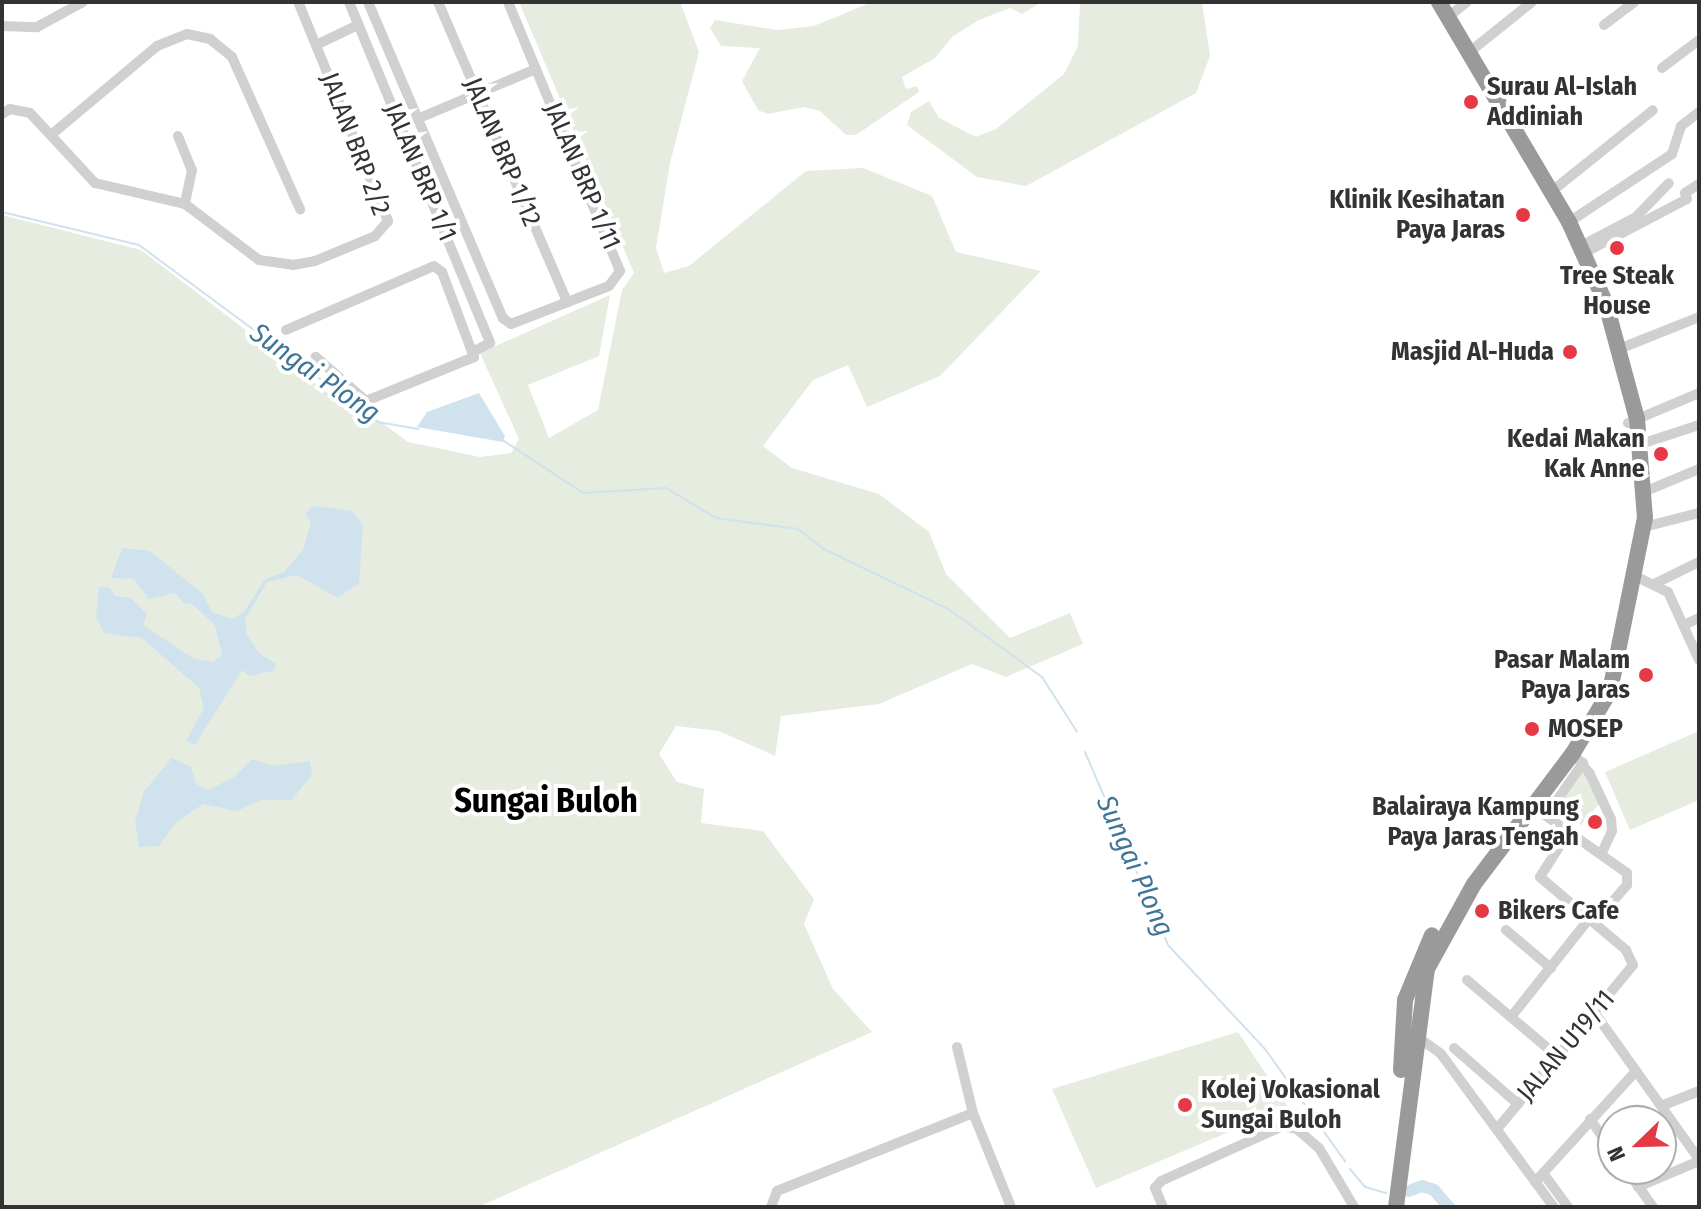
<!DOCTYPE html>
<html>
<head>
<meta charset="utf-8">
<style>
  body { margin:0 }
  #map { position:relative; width:1701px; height:1209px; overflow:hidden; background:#fff; font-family:"Fira Sans Condensed",sans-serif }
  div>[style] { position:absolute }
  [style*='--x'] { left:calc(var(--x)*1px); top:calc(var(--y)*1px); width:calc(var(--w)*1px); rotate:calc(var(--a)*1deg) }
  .green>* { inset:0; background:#e6ecdf }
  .water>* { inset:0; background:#cfe2ee }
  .stream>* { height:2px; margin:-1px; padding:0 1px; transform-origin:1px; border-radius:1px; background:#cfe2ee }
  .river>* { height:12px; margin:-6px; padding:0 6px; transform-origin:6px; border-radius:6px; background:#cfe2ee }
  .minor>* { height:10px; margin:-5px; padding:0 5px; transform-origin:5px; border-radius:5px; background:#d0d0d0 }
  .highway>* { height:16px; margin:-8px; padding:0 8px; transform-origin:8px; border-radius:8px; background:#9a9a9a }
  .dots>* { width:22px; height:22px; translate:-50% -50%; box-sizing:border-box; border:4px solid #fff; border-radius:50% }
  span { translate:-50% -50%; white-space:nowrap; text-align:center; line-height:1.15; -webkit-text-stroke:8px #fff; paint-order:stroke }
  .poi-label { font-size:26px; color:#333; font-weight:700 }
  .left { translate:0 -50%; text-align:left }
  .right { translate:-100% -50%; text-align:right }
  .street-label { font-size:26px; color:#333 }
  .water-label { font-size:28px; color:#3f7597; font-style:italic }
  .district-label { font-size:34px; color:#000; font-weight:700 }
  .frame { position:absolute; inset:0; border:4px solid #333; pointer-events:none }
  .north { position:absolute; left:1597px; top:1105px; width:80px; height:80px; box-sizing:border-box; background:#fff; border:2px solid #adadad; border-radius:50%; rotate:247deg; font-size:22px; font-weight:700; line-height:32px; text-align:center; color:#333 }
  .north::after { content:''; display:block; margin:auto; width:28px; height:36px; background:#e63946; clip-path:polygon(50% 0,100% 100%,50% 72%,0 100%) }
</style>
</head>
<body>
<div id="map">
  <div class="green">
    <i style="clip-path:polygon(519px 2px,680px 2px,699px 52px,670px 163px,656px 248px,664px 273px,689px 266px,806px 171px,863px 168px,932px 196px,956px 252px,1041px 271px,940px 376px,867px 407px,848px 365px,813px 380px,763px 446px,792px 468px,879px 494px,929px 532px,946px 574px,1010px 638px,1070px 613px,1083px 644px,1006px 677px,972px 664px,879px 704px,781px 716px,775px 756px,719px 731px,676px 726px,659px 754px,677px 782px,704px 789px,701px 823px,763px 831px,814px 899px,804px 924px,833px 989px,872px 1032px,478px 1207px,2px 1207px,2px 215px,141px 250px,359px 417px,369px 413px,408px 442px,480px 457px,511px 453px,519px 439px,480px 353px,610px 295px,599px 356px,528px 385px,549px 438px,598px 410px,622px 290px,634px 273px)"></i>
    <i style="clip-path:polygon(872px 2px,1041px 2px,1022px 14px,1010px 8px,979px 20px,953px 36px,935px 58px,902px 77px,906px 89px,917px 86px,919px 92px,856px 135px,846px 135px,820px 111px,804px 107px,768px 114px,758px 110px,742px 81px,760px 48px,721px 46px,710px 28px,715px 20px,777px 30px,814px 26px)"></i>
    <i style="clip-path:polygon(1080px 2px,1202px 2px,1210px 56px,1196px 93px,1026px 186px,977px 177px,907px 125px,911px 112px,929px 101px,939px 118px,976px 137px,996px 129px,1064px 74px,1078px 46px)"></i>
    <i style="clip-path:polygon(1699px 731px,1699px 800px,1630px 830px,1605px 772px)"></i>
    <i style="clip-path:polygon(1579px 773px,1586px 775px,1600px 803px,1581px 825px,1557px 805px)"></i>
    <i style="clip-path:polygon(1238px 1032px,1288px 1107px,1096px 1188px,1052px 1089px)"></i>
  </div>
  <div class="water">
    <i style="clip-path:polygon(479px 393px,505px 436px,503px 442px,417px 427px,427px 412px)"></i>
    <i style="clip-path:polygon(313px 506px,352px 511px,363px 525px,359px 583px,338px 598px,297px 575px,267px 582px,245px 619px,247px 635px,259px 653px,276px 664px,273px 671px,250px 676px,242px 670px,195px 745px,186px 741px,204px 708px,199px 688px,142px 638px,104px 633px,96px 617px,99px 587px,110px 588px,115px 596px,131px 598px,147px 614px,143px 625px,194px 659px,213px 662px,222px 655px,215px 625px,191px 603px,185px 604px,175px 593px,149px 599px,134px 579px,111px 578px,122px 548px,150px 551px,203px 594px,212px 612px,232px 619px,244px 612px,265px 579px,284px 572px,303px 550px,311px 522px,305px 514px)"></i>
    <i style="clip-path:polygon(172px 758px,191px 767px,196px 784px,209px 790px,234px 777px,252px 759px,273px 766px,310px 761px,312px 774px,292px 800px,261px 800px,237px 811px,203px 804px,175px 823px,159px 846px,139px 847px,135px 823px,144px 791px)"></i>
  </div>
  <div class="stream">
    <i style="--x:2;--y:212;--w:141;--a:13.5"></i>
    <i style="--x:139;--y:245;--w:297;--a:36.5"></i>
    <i style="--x:378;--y:422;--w:41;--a:9.9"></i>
    <i style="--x:501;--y:439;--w:98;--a:33.4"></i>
    <i style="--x:583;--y:493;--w:83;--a:-3.4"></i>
    <i style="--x:666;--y:488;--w:58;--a:31"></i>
    <i style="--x:716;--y:518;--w:83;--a:7.6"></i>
    <i style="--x:798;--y:529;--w:33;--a:38"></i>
    <i style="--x:824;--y:549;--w:140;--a:25.8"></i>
    <i style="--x:950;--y:610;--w:114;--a:36.1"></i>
    <i style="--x:1042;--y:677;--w:65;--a:57.5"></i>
    <i style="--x:1085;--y:752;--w:210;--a:66.7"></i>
    <i style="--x:1168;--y:945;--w:142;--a:47"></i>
    <i style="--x:1265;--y:1049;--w:138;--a:54.5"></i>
    <i style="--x:1350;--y:1169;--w:23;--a:50"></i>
    <i style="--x:1365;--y:1187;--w:22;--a:16"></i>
  </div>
  <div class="river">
    <i style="--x:1409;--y:1191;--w:14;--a:-21"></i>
    <i style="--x:1422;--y:1186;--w:13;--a:18"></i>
    <i style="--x:1434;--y:1190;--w:23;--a:49"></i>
  </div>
  <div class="minor">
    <i style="--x:349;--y:2;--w:369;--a:67.5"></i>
    <i style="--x:490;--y:343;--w:18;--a:153"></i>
    <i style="--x:368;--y:2;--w:344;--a:66.9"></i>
    <i style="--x:503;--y:318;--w:10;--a:37"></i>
    <i style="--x:511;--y:324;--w:105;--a:-21.2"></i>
    <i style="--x:609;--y:286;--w:19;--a:-54"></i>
    <i style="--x:620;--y:271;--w:291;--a:-112.6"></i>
    <i style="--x:438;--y:2;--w:327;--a:66.7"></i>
    <i style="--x:1447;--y:18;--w:26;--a:-39"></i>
    <i style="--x:1604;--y:25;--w:38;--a:-37"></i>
    <i style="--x:2;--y:26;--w:35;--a:2"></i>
    <i style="--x:37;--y:27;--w:52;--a:-28.5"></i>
    <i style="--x:316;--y:45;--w:47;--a:-25.5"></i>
    <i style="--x:1467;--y:54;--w:83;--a:-38.7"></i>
    <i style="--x:1662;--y:68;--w:46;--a:-37.1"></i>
    <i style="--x:2;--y:114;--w:9;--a:-32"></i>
    <i style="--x:10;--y:109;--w:20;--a:11"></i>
    <i style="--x:30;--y:113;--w:96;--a:47.1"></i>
    <i style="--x:95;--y:183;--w:92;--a:13.1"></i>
    <i style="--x:185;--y:204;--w:93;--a:37.1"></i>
    <i style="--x:259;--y:260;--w:34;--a:8"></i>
    <i style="--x:293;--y:265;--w:22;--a:-10"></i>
    <i style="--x:315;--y:261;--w:65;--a:-22.6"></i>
    <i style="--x:375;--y:236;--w:20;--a:-49"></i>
    <i style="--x:388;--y:221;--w:237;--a:-112.3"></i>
    <i style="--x:417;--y:119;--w:129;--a:-22.8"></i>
    <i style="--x:51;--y:135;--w:138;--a:-40"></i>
    <i style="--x:157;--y:46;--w:32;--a:-22"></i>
    <i style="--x:187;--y:34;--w:24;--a:12"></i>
    <i style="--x:210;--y:39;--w:28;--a:39"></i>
    <i style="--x:232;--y:57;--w:167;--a:65.9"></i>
    <i style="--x:178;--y:136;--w:37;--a:68"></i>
    <i style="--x:192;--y:170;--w:35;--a:102"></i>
    <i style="--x:1552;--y:191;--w:129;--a:-38.7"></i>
    <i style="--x:1569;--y:222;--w:123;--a:-33.4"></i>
    <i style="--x:1672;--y:154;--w:29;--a:-72"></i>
    <i style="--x:1681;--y:126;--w:23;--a:-38"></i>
    <i style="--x:1581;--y:246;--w:62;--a:-27.8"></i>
    <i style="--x:1636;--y:217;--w:47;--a:-45.9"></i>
    <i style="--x:1584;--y:253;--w:116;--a:-27.7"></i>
    <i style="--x:1687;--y:199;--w:6;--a:-108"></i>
    <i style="--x:1685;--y:193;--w:17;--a:-33"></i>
    <i style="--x:286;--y:330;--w:161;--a:-23.4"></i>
    <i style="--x:434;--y:266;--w:10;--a:37"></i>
    <i style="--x:442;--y:272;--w:91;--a:69.4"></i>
    <i style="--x:474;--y:357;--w:117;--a:157.8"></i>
    <i style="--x:366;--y:401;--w:67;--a:-138.7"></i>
    <i style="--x:1619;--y:349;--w:86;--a:-21.8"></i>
    <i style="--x:1628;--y:423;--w:77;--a:-22.9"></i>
    <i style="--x:1641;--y:444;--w:61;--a:-18.1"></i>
    <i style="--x:1646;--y:491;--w:57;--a:-22.5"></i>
    <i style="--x:1644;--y:527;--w:57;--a:-14.3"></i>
    <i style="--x:1637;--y:577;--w:34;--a:26"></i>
    <i style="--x:1668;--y:592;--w:75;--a:65.5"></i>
    <i style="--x:1654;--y:584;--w:50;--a:-26.1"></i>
    <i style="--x:1684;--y:625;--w:17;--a:-25"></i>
    <i style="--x:1573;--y:753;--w:27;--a:51"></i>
    <i style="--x:1590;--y:774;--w:50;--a:65"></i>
    <i style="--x:1611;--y:819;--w:12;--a:85"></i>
    <i style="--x:1612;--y:831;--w:23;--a:115"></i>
    <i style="--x:1532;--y:806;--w:116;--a:35.2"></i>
    <i style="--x:1627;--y:873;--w:12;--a:90"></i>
    <i style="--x:1627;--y:885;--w:50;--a:131"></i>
    <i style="--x:1546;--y:816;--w:65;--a:-55.1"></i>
    <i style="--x:1506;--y:930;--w:59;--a:40.2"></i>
    <i style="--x:1467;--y:980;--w:118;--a:40.2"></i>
    <i style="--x:1594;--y:1012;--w:181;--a:54.5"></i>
    <i style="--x:1511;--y:1017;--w:125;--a:-51.5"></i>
    <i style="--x:1415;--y:1035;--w:32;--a:36"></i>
    <i style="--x:1441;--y:1054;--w:190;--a:53.6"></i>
    <i style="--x:957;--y:1047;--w:68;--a:76.4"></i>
    <i style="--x:973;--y:1113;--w:101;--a:68"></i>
    <i style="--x:1454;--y:1048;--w:85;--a:41.2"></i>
    <i style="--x:1661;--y:1106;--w:41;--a:-21.5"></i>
    <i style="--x:1590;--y:1119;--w:40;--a:55.1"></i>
    <i style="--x:1497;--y:1129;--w:213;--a:-50.3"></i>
    <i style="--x:1633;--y:965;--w:17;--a:-115"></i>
    <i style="--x:1626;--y:950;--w:113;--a:-139.7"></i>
    <i style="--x:1540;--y:877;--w:52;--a:-57.5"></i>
    <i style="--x:1626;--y:1169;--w:47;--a:54.6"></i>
    <i style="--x:1543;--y:1173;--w:42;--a:53.7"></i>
    <i style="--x:1535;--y:1182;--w:150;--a:-47.7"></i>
    <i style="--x:1638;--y:1187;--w:66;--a:-23.1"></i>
    <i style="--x:771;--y:1207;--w:17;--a:-69"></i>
    <i style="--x:777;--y:1191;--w:211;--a:-21.7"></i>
    <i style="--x:1163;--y:1207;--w:21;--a:-113"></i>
    <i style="--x:1155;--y:1188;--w:9;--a:-49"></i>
    <i style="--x:1161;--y:1181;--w:134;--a:-24.3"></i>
    <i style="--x:1283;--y:1126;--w:14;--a:12"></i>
    <i style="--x:1297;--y:1129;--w:29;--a:41"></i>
    <i style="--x:1319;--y:1148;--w:69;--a:59.3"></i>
  </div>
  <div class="highway">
    <i style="--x:1401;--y:1070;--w:70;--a:-86.7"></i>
    <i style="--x:1405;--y:1000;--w:70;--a:-67.4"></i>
    <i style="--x:1396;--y:1207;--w:240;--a:-82.6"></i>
    <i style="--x:1427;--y:969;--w:97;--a:-61.1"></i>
    <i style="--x:1474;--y:884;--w:164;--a:-52.9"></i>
    <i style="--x:1573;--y:753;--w:72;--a:-59.2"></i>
    <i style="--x:1610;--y:691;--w:177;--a:-78.6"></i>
    <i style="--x:1645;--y:518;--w:99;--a:-94.6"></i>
    <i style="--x:1637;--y:419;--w:119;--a:-105.1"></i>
    <i style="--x:1606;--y:304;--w:90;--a:-114.3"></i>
    <i style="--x:1569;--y:222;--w:256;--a:-120.6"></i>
  </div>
  <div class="dots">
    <i style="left:1471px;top:102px;background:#e63946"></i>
    <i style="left:1523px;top:215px;background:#e63946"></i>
    <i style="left:1617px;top:248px;background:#e63946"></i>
    <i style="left:1570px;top:352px;background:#e63946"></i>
    <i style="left:1661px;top:454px;background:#e63946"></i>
    <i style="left:1646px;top:675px;background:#e63946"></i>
    <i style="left:1532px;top:729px;background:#e63946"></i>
    <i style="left:1595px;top:822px;background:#e63946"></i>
    <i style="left:1482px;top:911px;background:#e63946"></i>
    <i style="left:1185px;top:1105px;background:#e63946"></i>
  </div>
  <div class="poi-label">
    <span class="left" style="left:1487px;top:102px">Surau Al-Islah<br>Addiniah</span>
    <span class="right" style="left:1505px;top:215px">Klinik Kesihatan<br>Paya Jaras</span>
    <span style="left:1617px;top:291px">Tree Steak<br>House</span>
    <span class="right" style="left:1554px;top:352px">Masjid Al-Huda</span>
    <span class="right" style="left:1645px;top:454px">Kedai Makan<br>Kak Anne</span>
    <span class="right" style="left:1630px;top:675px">Pasar Malam<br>Paya Jaras</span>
    <span class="left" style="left:1548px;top:729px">MOSEP</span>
    <span class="right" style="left:1579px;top:822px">Balairaya Kampung<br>Paya Jaras Tengah</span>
    <span class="left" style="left:1498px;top:911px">Bikers Cafe</span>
    <span class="left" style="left:1201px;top:1105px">Kolej Vokasional<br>Sungai Buloh</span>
  </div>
  <div class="street-label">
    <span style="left:355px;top:144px;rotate:69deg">JALAN BRP 2/2</span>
    <span style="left:502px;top:152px;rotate:67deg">JALAN BRP 1/12</span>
    <span style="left:420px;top:172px;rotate:67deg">JALAN BRP 1/1</span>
    <span style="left:582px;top:176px;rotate:67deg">JALAN BRP 1/11</span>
    <span style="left:1566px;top:1046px;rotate:-50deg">JALAN U19/11</span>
  </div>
  <div class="water-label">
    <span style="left:315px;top:373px;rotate:35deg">Sungai Plong</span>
    <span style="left:1135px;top:866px;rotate:66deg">Sungai Plong</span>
  </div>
  <div class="district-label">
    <span style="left:546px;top:801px">Sungai Buloh</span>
  </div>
  <div class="frame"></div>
  <div class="north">N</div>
</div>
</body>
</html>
